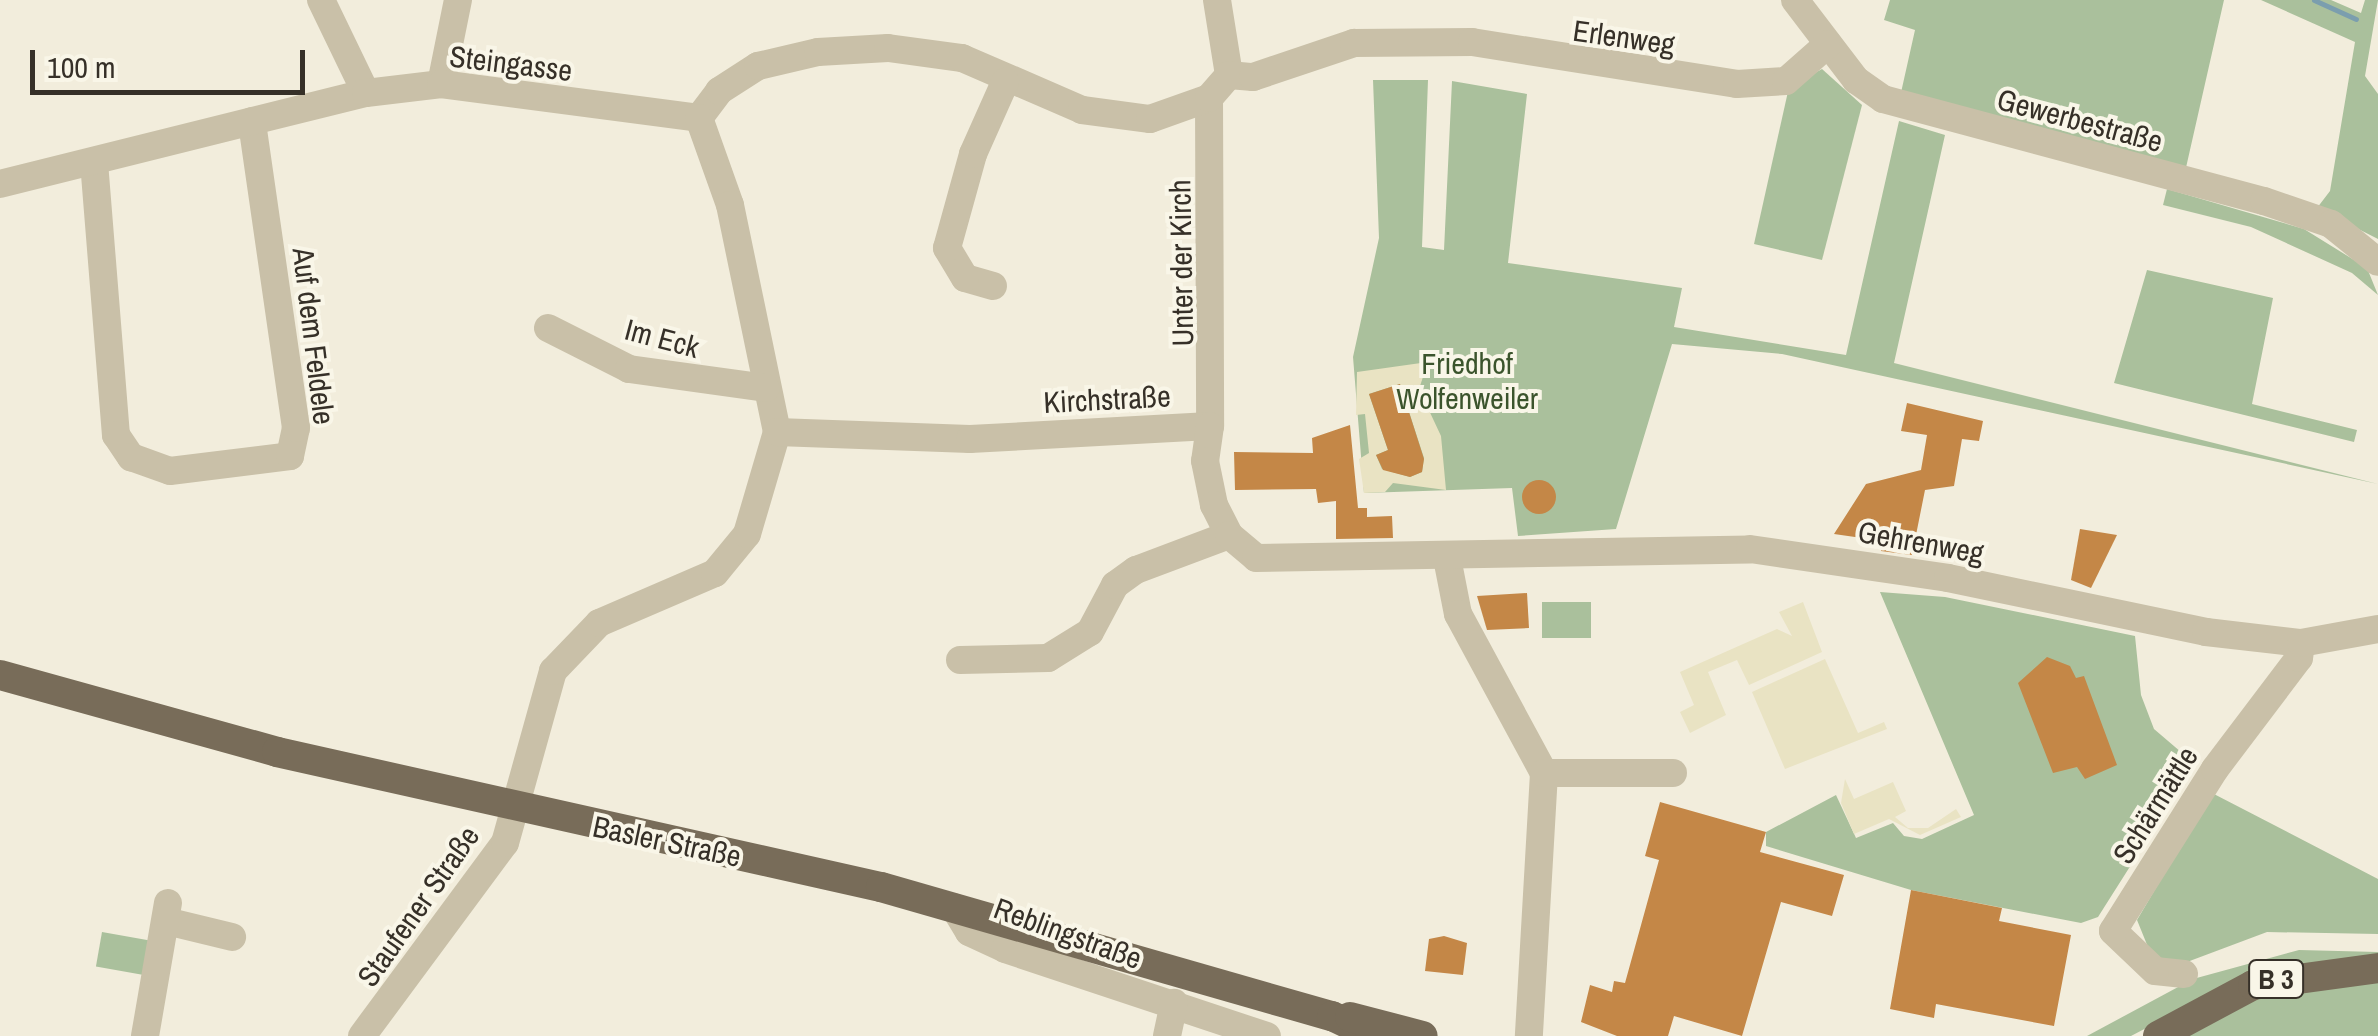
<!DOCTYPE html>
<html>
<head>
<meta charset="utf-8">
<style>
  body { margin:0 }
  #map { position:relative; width:2378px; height:1036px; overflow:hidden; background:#f2eddc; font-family:"Archivo Narrow",sans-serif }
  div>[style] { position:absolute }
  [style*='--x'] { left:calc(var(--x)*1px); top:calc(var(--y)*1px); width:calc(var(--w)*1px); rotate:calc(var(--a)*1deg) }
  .green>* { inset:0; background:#aac09c; transform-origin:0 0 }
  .plaza>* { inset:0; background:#e9e3c3 }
  .stream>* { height:5px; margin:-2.5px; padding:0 2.5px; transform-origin:2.5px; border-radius:2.5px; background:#7b9eae }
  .building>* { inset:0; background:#c48747 }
  .round { border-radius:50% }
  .minor>* { height:28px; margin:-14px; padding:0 14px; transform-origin:14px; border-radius:14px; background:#c9c0a8 }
  .major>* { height:30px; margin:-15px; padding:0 15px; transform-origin:15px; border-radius:15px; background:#786c59 }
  span { translate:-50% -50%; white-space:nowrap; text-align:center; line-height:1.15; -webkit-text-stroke:8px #f9f6e8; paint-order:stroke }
  .shield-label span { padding:2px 8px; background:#f9f6e8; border:2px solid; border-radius:8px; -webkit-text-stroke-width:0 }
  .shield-label { font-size:28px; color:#363028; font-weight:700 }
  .street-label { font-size:30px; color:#363028 }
  .park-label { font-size:30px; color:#3b542c }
  .scale { position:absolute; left:30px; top:50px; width:275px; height:45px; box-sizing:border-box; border:5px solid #363028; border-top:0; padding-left:12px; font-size:30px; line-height:35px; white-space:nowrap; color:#363028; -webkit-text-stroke:8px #f9f6e8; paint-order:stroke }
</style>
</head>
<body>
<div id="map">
  <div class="green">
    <i style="clip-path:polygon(1890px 0,2224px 0,2185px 172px,1900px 97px,1915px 30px,1884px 20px)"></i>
    <i style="clip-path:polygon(2261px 0,2331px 0,2361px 13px,2365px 0,2378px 0,2365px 76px,2378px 94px,2378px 239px,2317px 208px,2330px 191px,2355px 42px)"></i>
    <i style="clip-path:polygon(1822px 69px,1862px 105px,1822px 260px,1754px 244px,1789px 87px)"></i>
    <i style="clip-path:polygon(1373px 80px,1428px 80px,1422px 247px,1444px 250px,1452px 81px,1527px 94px,1508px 263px,1682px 288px,1674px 327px,1846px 355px,1899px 121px,1945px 135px,1894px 363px,2378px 484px,1782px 354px,1672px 344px,1616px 529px,1518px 536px,1512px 488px,1364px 493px,1353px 357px,1379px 238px)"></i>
    <i style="clip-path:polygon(2167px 189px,2304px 229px,2367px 268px,2378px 295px,2352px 273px,2251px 227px,2163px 205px)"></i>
    <i style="clip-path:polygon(2147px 270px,2273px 298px,2252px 404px,2357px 430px,2354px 442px,2114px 383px)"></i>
    <i style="clip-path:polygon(1880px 592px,1945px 597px,2135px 636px,2141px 695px,2154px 729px,2195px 764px,2098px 917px,2081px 923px,1911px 890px,1766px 846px,1766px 832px,1836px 795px,1856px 838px,1893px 823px,1904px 836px,1922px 839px,1974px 815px)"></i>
    <i style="left:1542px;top:602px;width:49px;height:36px"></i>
    <i style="clip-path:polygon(2212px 793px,2378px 879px,2378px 934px,2267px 932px,2179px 965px,2152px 957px,2137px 920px)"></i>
    <i style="left:102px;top:932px;width:50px;height:35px;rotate:10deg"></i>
    <i style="clip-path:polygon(2299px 950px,2378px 952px,2378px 956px,2259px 969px,2131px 1036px,2087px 1036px,2193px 979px)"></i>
    <i style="clip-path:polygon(2378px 980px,2378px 1036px,2186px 1036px,2252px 995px)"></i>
  </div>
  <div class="plaza">
    <i style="clip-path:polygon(evenodd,1428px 362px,1419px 389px,1441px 436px,1446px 490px,1393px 483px,1385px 492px,1364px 493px,1359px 459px,1369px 453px,1365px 414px,1356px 415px,1357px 372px,1428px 362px,1400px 384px,1424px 458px,1422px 472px,1410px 477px,1382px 469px,1376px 455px,1388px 450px,1369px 394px,1400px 384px)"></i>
    <i style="clip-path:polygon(1803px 602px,1822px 652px,1749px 685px,1737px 660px,1708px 672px,1726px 715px,1690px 733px,1680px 712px,1694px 705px,1680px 672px,1777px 629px,1792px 636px,1779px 612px)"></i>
    <i style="clip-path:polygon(1825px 659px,1858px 733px,1884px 722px,1887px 729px,1785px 769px,1752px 692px)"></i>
    <i style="clip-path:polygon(1845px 779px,1854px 799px,1893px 782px,1906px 811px,1895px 817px,1908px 828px,1928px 828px,1956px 809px,1961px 817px,1920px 835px,1889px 819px,1854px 834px,1841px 803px)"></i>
  </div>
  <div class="stream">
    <i style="--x:2314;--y:0;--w:46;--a:24.3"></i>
  </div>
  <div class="building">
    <i style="clip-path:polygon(1400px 384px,1424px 459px,1422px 472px,1410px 477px,1383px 470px,1376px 455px,1388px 450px,1369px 394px)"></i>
    <i style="clip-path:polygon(1907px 403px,1983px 421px,1979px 441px,1962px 439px,1954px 486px,1925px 490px,1912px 555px,1881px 551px,1883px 541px,1834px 534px,1866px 484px,1921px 470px,1927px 435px,1901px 431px)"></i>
    <i style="clip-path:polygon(1350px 425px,1358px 508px,1367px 508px,1367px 517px,1392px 516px,1393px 538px,1336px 539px,1336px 501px,1318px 503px,1316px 489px,1235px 490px,1234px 452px,1313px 453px,1312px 438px)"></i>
    <i class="round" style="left:1522px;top:480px;width:34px;height:34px"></i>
    <i style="clip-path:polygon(2080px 529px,2117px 535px,2091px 588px,2071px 580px)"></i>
    <i style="clip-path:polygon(1527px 593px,1529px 628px,1487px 630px,1477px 596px)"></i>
    <i style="clip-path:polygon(2047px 657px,2070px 666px,2076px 678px,2084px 676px,2117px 765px,2085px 779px,2077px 767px,2053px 773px,2018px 683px)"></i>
    <i style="clip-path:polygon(1660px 802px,1766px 832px,1760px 852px,1844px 875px,1832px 916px,1781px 902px,1742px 1036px,1674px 1016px,1668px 1036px,1617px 1036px,1581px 1022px,1590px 985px,1612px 992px,1614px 981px,1625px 983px,1659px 860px,1645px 856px)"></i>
    <i style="clip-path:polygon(1911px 890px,2002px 908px,1999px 921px,2071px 935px,2054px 1026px,1936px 1004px,1934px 1018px,1890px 1009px)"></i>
    <i style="clip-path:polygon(1444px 936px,1467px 943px,1463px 975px,1425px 971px,1429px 939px)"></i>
  </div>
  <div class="minor">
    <i style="--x:321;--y:0;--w:103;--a:64.2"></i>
    <i style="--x:1217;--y:0;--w:76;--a:80.9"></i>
    <i style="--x:1795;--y:0;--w:101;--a:52.7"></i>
    <i style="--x:1856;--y:80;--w:33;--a:35"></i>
    <i style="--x:1883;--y:99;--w:394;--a:15"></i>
    <i style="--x:2264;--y:201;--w:71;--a:18.9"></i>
    <i style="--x:2331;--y:224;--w:60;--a:39"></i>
    <i style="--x:441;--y:84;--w:86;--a:-78.6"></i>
    <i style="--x:1209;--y:98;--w:328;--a:89.8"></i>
    <i style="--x:699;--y:118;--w:34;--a:-53"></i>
    <i style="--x:719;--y:91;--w:46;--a:-32.7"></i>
    <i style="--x:758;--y:66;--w:62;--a:-13.1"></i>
    <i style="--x:818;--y:52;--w:70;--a:-3.3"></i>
    <i style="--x:888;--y:48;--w:75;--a:7.7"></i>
    <i style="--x:962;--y:58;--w:131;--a:23.4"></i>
    <i style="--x:1082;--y:110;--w:69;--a:7.5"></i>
    <i style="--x:1150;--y:119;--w:63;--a:-19.6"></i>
    <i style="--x:1209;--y:98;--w:30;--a:-49"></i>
    <i style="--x:1229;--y:75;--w:24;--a:5"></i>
    <i style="--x:1253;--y:77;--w:107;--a:-18.6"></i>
    <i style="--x:1354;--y:43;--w:118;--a:-0.5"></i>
    <i style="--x:1472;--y:42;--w:268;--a:9"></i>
    <i style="--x:1737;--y:84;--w:49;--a:-3.5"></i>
    <i style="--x:1786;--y:81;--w:56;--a:-41.4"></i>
    <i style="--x:94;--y:162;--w:274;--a:85.4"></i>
    <i style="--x:116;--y:435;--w:27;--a:56"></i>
    <i style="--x:131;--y:457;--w:41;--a:19.7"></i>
    <i style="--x:170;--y:471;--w:121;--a:-7.1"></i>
    <i style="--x:290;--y:456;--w:29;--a:-78"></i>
    <i style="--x:296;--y:428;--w:310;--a:-98.2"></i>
    <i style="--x:0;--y:184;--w:377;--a:-14"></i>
    <i style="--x:366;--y:93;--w:76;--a:-6.8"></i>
    <i style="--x:441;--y:84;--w:260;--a:7.5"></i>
    <i style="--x:699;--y:118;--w:92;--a:70.4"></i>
    <i style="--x:730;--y:205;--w:232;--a:78.3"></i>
    <i style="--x:993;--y:286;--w:29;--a:-164"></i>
    <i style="--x:965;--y:278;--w:35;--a:-121"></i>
    <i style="--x:947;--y:248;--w:98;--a:-74.5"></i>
    <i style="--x:973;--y:154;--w:79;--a:-66"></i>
    <i style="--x:548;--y:328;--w:91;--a:26.8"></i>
    <i style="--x:629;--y:369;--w:138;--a:7.9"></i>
    <i style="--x:1447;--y:558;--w:57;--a:78.9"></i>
    <i style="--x:1458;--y:614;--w:181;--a:61.6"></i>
    <i style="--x:1544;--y:773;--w:263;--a:93.3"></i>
    <i style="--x:960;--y:660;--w:88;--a:-1.3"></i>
    <i style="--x:1048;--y:658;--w:49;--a:-31.8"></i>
    <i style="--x:1090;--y:632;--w:53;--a:-62"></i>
    <i style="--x:1115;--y:585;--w:26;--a:-36"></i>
    <i style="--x:1136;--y:570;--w:99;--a:-20.6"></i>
    <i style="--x:1544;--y:773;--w:129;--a:0"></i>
    <i style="--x:954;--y:907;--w:29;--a:59"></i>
    <i style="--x:969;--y:932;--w:40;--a:25"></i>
    <i style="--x:1005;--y:949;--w:276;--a:18.4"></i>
    <i style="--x:166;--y:921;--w:68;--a:13.6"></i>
    <i style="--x:2184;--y:974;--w:29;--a:-174"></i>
    <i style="--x:2155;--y:971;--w:58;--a:-136.4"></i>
    <i style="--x:2113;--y:931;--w:191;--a:-57.8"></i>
    <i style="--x:2215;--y:769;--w:139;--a:-52.9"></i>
    <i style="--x:2299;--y:658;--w:15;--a:-82"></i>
    <i style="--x:145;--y:1036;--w:135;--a:-80.2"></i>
    <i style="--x:362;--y:1036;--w:240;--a:-53.5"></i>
    <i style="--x:505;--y:843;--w:179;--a:-74.4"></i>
    <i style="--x:553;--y:671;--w:66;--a:-46.2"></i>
    <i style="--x:599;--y:623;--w:126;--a:-23.3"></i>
    <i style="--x:715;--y:573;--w:50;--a:-50.6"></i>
    <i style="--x:747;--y:534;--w:106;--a:-73.6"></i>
    <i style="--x:777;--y:432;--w:193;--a:2.1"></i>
    <i style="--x:970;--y:439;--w:240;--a:-3.1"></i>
    <i style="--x:1210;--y:426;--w:35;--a:98"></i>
    <i style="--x:1205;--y:461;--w:45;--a:78.4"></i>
    <i style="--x:1214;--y:505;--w:34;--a:63"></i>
    <i style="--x:1229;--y:535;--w:35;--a:40"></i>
    <i style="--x:1256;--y:558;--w:494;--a:-1"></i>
    <i style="--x:1750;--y:549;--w:200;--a:8.3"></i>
    <i style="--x:1948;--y:578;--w:264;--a:11.8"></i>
    <i style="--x:2206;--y:632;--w:96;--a:6.6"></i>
    <i style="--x:2301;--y:643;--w:78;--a:-10.3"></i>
    <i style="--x:1167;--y:1036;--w:34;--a:-78"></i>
  </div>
  <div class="major">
    <i style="--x:0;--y:675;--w:288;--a:15.5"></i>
    <i style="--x:277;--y:752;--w:619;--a:12.6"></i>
    <i style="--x:881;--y:887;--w:469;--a:16"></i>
    <i style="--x:1332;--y:1016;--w:47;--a:25.5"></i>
    <i style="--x:1350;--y:1017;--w:75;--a:14.6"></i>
    <i style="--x:2158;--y:1036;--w:108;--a:-28.2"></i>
    <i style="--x:2253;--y:985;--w:126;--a:-7.7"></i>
  </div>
  <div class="shield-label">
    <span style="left:2276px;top:979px">B 3</span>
  </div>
  <div class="street-label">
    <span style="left:1624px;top:37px;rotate:8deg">Erlenweg</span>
    <span style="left:511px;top:63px;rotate:7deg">Steingasse</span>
    <span style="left:2080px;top:120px;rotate:15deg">Gewerbestraße</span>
    <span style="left:1181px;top:263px;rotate:-91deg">Unter der Kirch</span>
    <span style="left:314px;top:336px;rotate:83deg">Auf dem Feldele</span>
    <span style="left:662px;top:338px;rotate:15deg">Im Eck</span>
    <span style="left:1107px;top:399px;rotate:-3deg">Kirchstraße</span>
    <span style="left:1921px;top:542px;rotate:10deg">Gehrenweg</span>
    <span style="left:2155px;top:805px;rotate:-58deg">Schärmättle</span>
    <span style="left:667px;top:841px;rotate:12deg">Basler Straße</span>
    <span style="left:418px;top:906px;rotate:-55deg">Staufener Straße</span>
    <span style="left:1068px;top:933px;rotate:20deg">Reblingstraße</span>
  </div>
  <div class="park-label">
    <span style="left:1467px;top:380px">Friedhof<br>Wolfenweiler</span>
  </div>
  <div class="scale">100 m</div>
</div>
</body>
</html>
